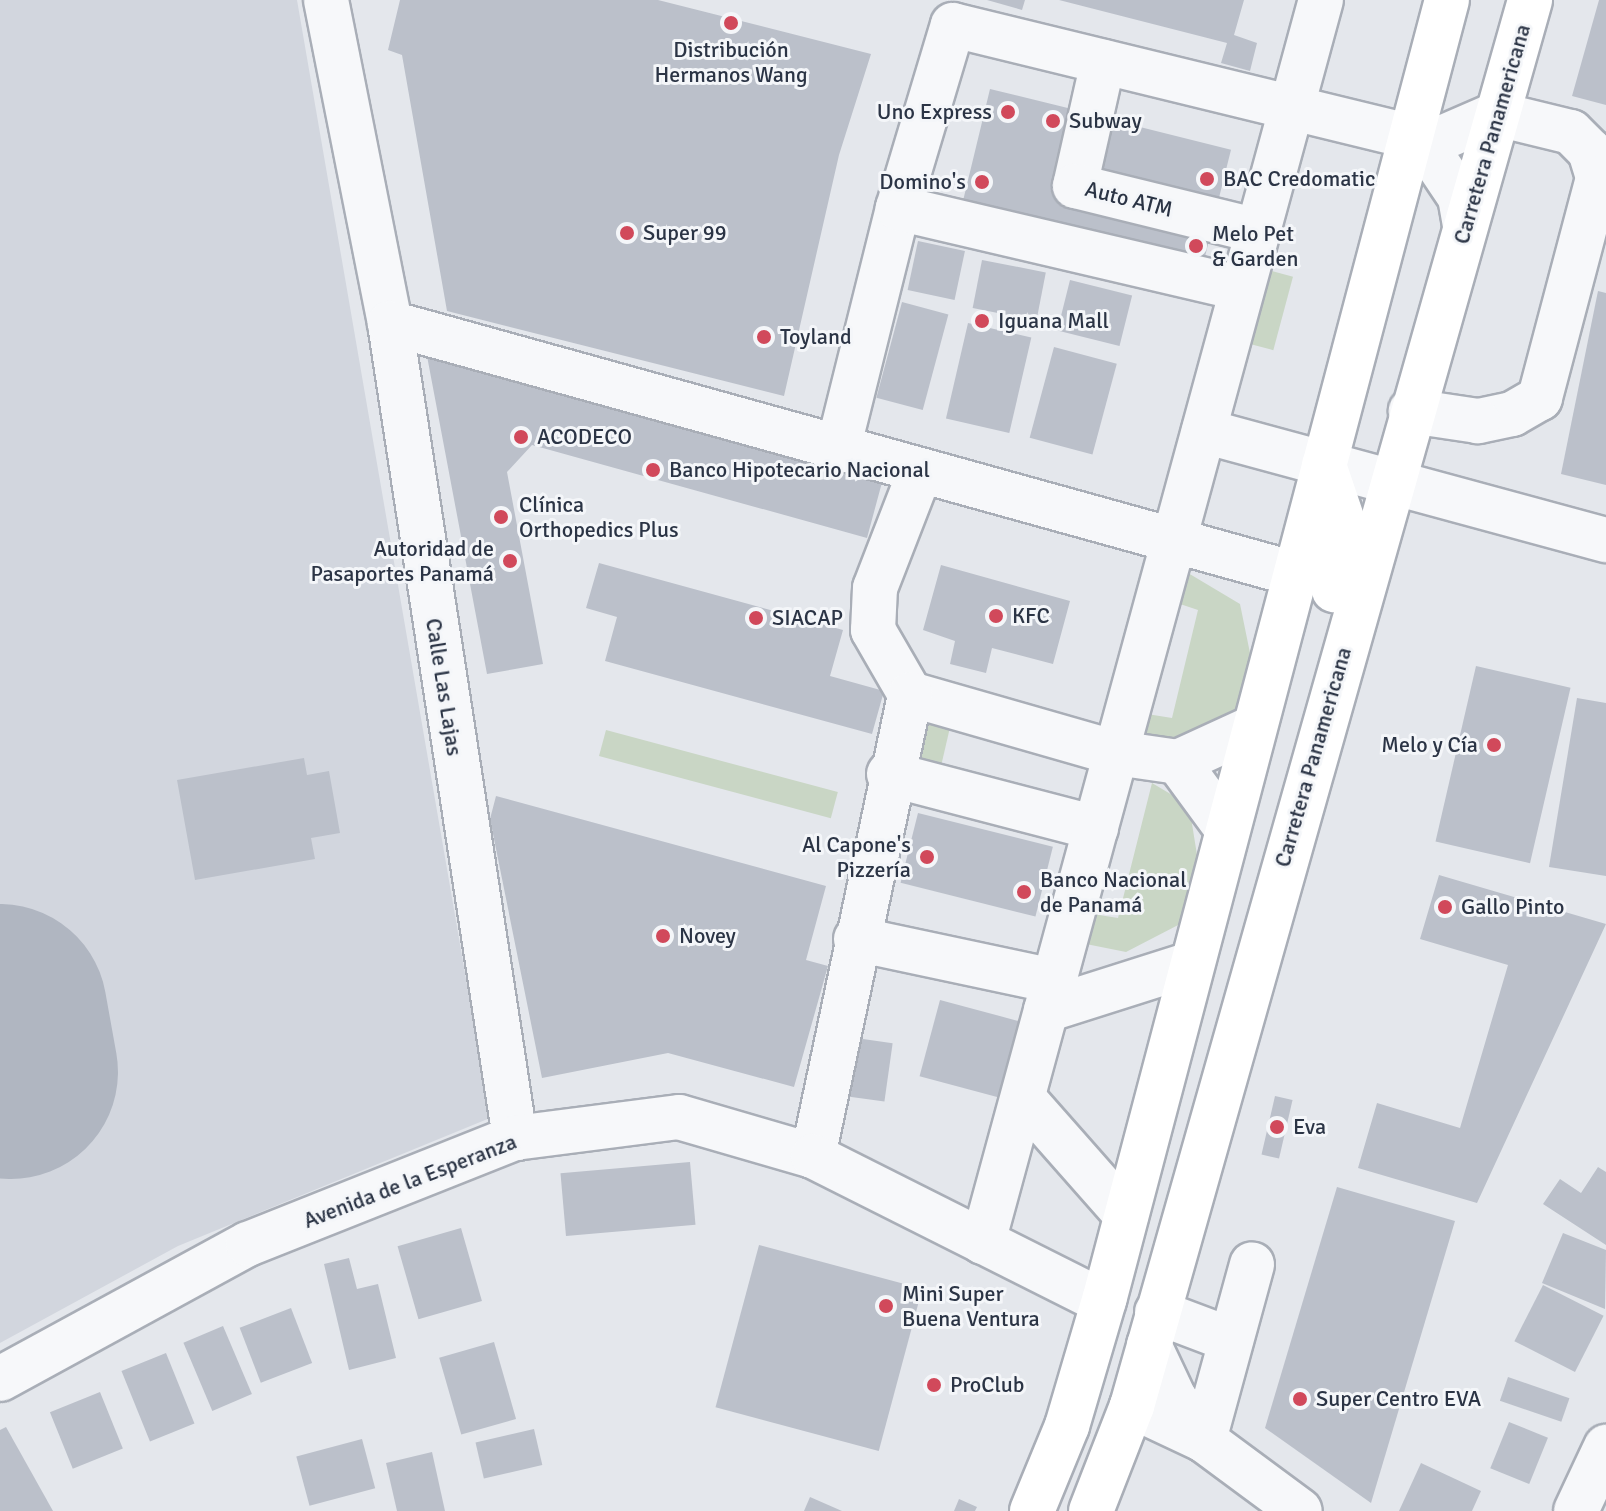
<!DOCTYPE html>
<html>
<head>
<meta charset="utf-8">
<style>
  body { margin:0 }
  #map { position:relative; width:1606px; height:1511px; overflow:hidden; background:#e4e7ec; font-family:Signika,sans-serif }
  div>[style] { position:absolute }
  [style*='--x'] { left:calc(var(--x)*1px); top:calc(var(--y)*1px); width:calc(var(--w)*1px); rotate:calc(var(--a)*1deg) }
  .built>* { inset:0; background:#d2d6de }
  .green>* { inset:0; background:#c9d6c5; transform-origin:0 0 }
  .runway>* { height:214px; margin:-107px; padding:0 107px; transform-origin:107px; border-radius:107px; background:#b0b6c1 }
  .building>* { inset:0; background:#bbc0ca; transform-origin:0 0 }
  .roads { filter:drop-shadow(2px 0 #a9aeb7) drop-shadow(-2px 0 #a9aeb7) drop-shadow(0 2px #a9aeb7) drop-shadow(0 -2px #a9aeb7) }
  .minor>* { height:44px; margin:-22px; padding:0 22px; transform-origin:22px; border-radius:22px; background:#f7f8fa }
  .highway>* { height:44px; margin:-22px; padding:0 22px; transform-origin:22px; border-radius:22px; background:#fff }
  .dots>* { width:22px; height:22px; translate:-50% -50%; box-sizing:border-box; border:4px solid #f4f6f9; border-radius:50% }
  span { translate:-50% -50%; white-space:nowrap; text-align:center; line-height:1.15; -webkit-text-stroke:6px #f4f6f9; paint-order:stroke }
  .poi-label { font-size:22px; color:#2b3445 }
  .right { translate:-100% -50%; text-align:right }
  .left { translate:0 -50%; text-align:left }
  .street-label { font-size:22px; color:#2b3445 }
</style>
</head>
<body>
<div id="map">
  <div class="built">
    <i style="clip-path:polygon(0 0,297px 0,490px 1118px,178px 1246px,0 1343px)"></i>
  </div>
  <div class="green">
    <i style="left:1264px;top:269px;width:30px;height:76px;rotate:15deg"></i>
    <i style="clip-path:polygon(1183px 570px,1240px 604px,1250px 653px,1235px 722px,1179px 752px,1141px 744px,1147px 714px,1172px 718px,1198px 610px,1174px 602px)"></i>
    <i style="left:920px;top:715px;width:32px;height:49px;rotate:13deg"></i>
    <i style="left:606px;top:730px;width:240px;height:27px;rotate:15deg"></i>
    <i style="clip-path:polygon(1152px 783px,1189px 805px,1197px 855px,1182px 923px,1126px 952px,1086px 944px,1093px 914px,1118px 918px)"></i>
  </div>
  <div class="runway">
    <i style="--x:0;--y:1011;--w:62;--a:79.8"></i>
  </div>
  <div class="building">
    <i style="clip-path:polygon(400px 0,658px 0,871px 54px,839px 155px,784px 396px,447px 311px,402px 55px,388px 50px)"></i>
    <i style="clip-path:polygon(987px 0,1025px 0,1022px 10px)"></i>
    <i style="clip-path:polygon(1059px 0,1244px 0,1234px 35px,1257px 43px,1250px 71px,1221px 63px,1227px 43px)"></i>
    <i style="clip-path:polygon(1599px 0,1606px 0,1606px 105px,1572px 96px)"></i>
    <i style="clip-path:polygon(990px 89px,1084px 112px,1065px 191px,1212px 228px,1203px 265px,962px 205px)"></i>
    <i style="left:1100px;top:117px;width:135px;height:67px;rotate:14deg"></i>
    <i style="left:918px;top:241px;width:48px;height:50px;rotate:12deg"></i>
    <i style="left:982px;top:260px;width:65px;height:49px;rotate:11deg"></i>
    <i style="left:1070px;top:280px;width:64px;height:52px;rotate:14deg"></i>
    <i style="clip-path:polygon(1598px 291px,1606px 293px,1606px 485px,1561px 474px)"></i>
    <i style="left:902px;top:302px;width:48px;height:99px;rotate:15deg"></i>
    <i style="left:968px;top:323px;width:65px;height:98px;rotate:13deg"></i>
    <i style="left:1054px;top:347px;width:65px;height:94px;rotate:15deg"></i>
    <i style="clip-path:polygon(427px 356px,884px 475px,867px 538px,532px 445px,507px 472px,543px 664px,487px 674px)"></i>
    <i style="clip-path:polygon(599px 563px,843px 630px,830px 676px,884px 691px,872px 734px,605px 661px,617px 617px,586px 608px)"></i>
    <i style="clip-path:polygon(941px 565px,1070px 601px,1053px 664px,992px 648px,986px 673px,950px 664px,955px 641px,923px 630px)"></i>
    <i style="left:1476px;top:666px;width:97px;height:180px;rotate:13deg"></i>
    <i style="clip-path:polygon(1577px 698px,1606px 703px,1606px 876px,1549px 867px)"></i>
    <i style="clip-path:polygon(304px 758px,307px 775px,329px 771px,340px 833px,311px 838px,315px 859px,195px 880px,177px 780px)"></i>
    <i style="clip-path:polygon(496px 796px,826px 886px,806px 960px,828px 966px,794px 1087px,668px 1053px,542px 1078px,490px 819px)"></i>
    <i style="left:918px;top:813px;width:139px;height:72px;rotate:14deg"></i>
    <i style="clip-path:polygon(1439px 875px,1606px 924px,1477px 1203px,1358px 1168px,1377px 1103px,1460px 1128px,1508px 965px,1420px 939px)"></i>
    <i style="left:940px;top:1000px;width:89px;height:79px;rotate:15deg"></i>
    <i style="left:856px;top:1038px;width:37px;height:59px;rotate:8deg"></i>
    <i style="left:1275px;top:1096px;width:18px;height:60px;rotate:13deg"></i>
    <i style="left:690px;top:1162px;width:63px;height:130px;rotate:85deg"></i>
    <i style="clip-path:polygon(1598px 1167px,1606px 1172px,1606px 1245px,1543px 1204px,1560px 1179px,1581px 1193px)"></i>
    <i style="clip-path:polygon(1337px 1187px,1455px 1221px,1371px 1503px,1265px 1428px)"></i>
    <i style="left:461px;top:1228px;width:76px;height:66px;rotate:74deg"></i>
    <i style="clip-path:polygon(1563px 1233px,1606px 1250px,1605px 1309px,1542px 1283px)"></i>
    <i style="left:759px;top:1245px;width:169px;height:168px;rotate:15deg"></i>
    <i style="clip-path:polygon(349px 1258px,357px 1289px,378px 1284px,396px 1358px,349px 1370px,324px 1264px)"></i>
    <i style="left:1543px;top:1285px;width:68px;height:63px;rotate:27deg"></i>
    <i style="left:291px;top:1308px;width:59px;height:55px;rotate:69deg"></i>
    <i style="left:223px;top:1326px;width:74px;height:43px;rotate:67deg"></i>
    <i style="left:494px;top:1342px;width:80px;height:57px;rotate:74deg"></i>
    <i style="left:166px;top:1353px;width:76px;height:48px;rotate:68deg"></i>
    <i style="left:1508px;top:1377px;width:65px;height:25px;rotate:19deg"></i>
    <i style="left:100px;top:1392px;width:61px;height:54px;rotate:68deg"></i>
    <i style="left:1509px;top:1422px;width:42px;height:50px;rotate:22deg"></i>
    <i style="clip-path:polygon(6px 1427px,53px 1511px,0 1511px,0 1430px)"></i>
    <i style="left:534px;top:1429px;width:37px;height:60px;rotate:77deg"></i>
    <i style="left:362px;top:1439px;width:51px;height:68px;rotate:75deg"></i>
    <i style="clip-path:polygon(432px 1452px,445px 1511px,397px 1511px,386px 1463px)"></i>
    <i style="clip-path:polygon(1421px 1463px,1481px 1491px,1472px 1511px,1399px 1511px)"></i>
    <i style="clip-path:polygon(810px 1497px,842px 1511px,804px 1511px)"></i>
    <i style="clip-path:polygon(959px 1499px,977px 1507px,975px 1511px,954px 1511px)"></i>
  </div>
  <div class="roads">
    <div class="minor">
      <i style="--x:326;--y:0;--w:329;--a:78.8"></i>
      <i style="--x:390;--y:323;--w:825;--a:81.28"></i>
      <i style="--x:1103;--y:62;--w:127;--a:102.7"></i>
      <i style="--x:1075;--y:186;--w:188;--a:13.8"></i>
      <i style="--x:1411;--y:137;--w:26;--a:40"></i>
      <i style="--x:1431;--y:154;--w:52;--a:56"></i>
      <i style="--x:1460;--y:197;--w:28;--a:80"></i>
      <i style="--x:898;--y:208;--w:191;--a:-73.3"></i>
      <i style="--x:953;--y:25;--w:471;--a:13.7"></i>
      <i style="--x:1411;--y:137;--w:33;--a:0"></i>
      <i style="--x:1444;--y:137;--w:58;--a:-23.5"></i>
      <i style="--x:1497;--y:114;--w:76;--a:13.7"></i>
      <i style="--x:1571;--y:132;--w:27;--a:45"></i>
      <i style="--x:1590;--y:151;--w:28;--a:73"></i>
      <i style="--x:1598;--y:178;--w:228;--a:104.8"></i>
      <i style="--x:1540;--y:398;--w:32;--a:150"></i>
      <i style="--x:1512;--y:414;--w:35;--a:168"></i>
      <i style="--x:1478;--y:421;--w:68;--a:-171.5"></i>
      <i style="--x:390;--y:323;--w:939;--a:15.5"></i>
      <i style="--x:1204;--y:431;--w:417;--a:15.2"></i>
      <i style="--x:838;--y:449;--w:248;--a:-76"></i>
      <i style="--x:898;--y:208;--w:353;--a:13.2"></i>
      <i style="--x:920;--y:472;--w:124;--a:111.2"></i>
      <i style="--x:875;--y:588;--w:42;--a:92.7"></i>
      <i style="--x:873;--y:630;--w:74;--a:60"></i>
      <i style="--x:910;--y:694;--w:214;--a:16"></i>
      <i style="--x:1116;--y:753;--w:63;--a:8.3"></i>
      <i style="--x:1178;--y:762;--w:84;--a:-24.7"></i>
      <i style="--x:1178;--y:762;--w:83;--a:53.8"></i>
      <i style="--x:889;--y:774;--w:214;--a:14.6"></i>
      <i style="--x:856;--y:939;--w:202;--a:12"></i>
      <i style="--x:1046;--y:1010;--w:152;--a:-17.6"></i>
      <i style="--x:1023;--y:1098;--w:156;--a:48.6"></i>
      <i style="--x:813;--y:1156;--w:472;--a:-78.1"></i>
      <i style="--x:983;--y:1242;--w:1287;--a:-74.78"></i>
      <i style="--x:1157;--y:1312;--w:79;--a:20.7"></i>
      <i style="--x:1149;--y:1345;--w:59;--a:64.7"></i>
      <i style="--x:1174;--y:1398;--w:49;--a:54.1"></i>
      <i style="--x:0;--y:1379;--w:282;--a:-28.6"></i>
      <i style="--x:248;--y:1244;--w:287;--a:-21.7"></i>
      <i style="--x:515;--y:1138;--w:165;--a:-7.3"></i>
      <i style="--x:679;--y:1117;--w:140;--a:16.2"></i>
      <i style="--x:813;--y:1156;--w:325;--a:26.7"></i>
      <i style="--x:1132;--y:1406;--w:80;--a:25.3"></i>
      <i style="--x:1204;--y:1440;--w:119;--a:36.5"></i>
      <i style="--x:1204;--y:1440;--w:182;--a:-74.7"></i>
      <i style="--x:1576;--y:1511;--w:71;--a:-64.9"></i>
    </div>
    <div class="highway">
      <i style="--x:1324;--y:465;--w:62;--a:71.3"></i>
      <i style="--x:1344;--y:524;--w:67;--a:98.6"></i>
      <i style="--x:1032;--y:1511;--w:92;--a:-67.6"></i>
      <i style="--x:1067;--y:1426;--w:134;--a:-73.6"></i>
      <i style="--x:1105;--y:1297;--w:1341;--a:-75.23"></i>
      <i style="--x:1091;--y:1511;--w:113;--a:-68.7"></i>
      <i style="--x:1132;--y:1406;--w:1461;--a:-74.19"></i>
    </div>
  </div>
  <div class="dots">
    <i style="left:731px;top:23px;background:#d1495b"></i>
    <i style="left:1008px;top:112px;background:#d1495b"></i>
    <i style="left:1053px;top:121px;background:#d1495b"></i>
    <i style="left:1207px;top:179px;background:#d1495b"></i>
    <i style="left:982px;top:182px;background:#d1495b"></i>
    <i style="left:627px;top:233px;background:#d1495b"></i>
    <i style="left:1196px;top:246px;background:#d1495b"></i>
    <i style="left:982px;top:321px;background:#d1495b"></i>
    <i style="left:764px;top:337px;background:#d1495b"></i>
    <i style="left:521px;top:437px;background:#d1495b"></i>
    <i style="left:653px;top:470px;background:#d1495b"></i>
    <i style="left:501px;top:517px;background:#d1495b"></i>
    <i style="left:510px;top:561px;background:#d1495b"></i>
    <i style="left:996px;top:616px;background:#d1495b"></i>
    <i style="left:756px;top:618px;background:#d1495b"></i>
    <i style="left:1494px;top:745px;background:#d1495b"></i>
    <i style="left:927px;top:857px;background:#d1495b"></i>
    <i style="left:1024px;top:892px;background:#d1495b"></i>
    <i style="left:1445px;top:907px;background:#d1495b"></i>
    <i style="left:663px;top:936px;background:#d1495b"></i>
    <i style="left:1277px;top:1127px;background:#d1495b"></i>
    <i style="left:886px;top:1306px;background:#d1495b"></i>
    <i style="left:934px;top:1385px;background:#d1495b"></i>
    <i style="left:1300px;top:1399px;background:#d1495b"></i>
  </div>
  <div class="poi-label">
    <span style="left:731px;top:62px">Distribución<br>Hermanos Wang</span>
    <span class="right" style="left:992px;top:112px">Uno Express</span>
    <span class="left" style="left:1069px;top:121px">Subway</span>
    <span class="left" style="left:1223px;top:179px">BAC Credomatic</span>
    <span class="right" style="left:966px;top:182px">Domino's</span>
    <span class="left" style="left:643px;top:233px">Super 99</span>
    <span class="left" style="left:1212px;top:246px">Melo Pet<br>&amp; Garden</span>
    <span class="left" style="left:998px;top:321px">Iguana Mall</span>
    <span class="left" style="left:780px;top:337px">Toyland</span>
    <span class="left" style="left:537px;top:437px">ACODECO</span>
    <span class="left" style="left:669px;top:470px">Banco Hipotecario Nacional</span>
    <span class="left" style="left:519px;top:517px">Clínica<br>Orthopedics Plus</span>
    <span class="right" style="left:494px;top:561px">Autoridad de<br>Pasaportes Panamá</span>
    <span class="left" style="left:1012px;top:616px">KFC</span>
    <span class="left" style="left:772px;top:618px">SIACAP</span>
    <span class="right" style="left:1478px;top:745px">Melo y Cía</span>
    <span class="right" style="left:911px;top:857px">Al Capone's<br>Pizzería</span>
    <span class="left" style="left:1040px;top:892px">Banco Nacional<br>de Panamá</span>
    <span class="left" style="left:1461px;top:907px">Gallo Pinto</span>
    <span class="left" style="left:679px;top:936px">Novey</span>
    <span class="left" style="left:1293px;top:1127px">Eva</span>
    <span class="left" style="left:902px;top:1306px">Mini Super<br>Buena Ventura</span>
    <span class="left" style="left:950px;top:1385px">ProClub</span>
    <span class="left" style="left:1316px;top:1399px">Super Centro EVA</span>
  </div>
  <div class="street-label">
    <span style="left:1492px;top:134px;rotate:-74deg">Carretera Panamericana</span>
    <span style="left:1129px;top:199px;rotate:14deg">Auto ATM</span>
    <span style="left:444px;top:687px;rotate:81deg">Calle Las Lajas</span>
    <span style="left:1313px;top:757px;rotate:-74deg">Carretera Panamericana</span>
    <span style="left:410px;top:1181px;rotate:-21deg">Avenida de la Esperanza</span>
  </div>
</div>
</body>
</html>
